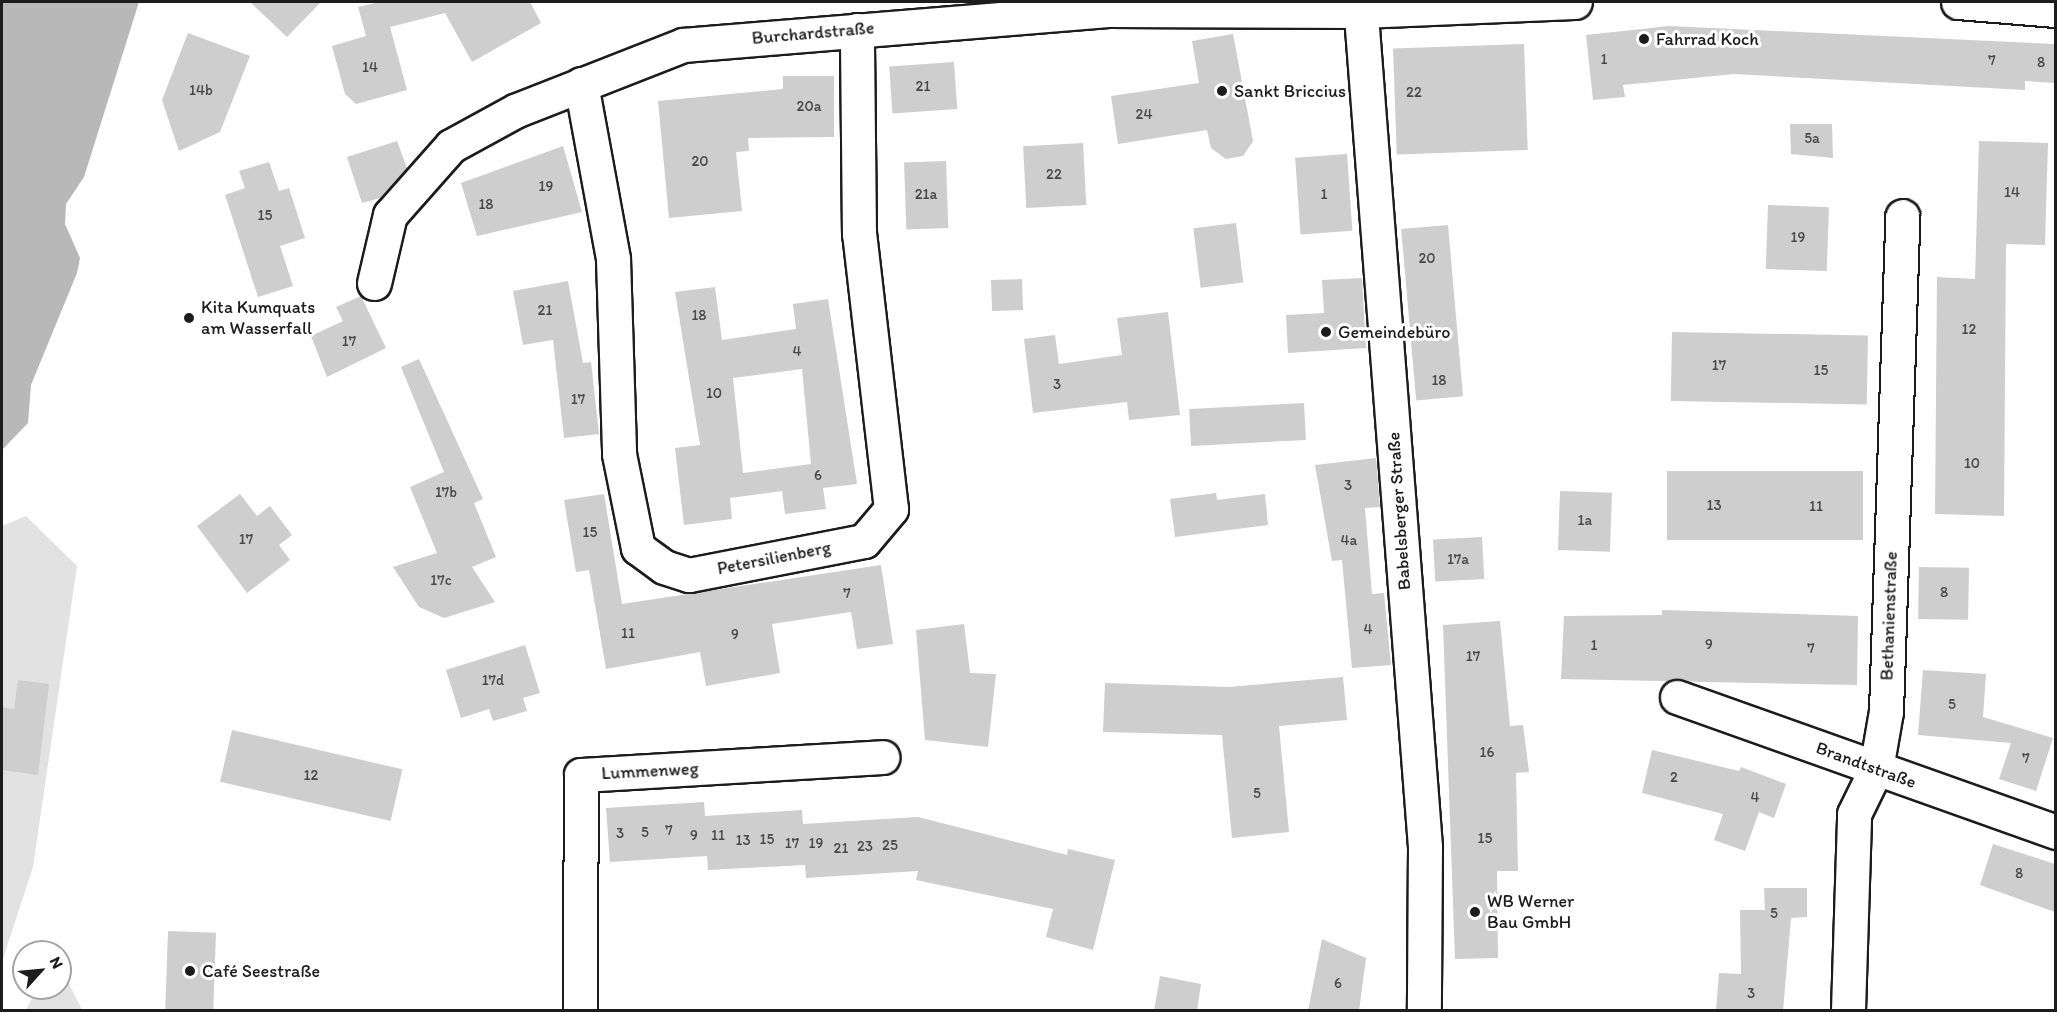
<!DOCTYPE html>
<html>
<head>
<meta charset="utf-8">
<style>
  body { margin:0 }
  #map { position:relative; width:2057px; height:1012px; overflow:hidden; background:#fff; font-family:Itim,sans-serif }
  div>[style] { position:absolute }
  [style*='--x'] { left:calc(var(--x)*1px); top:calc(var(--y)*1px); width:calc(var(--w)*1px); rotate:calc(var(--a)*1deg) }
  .green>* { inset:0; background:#e2e2e2 }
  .water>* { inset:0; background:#b8b8b8 }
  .building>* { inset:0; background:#cecece; transform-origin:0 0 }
  .roads { filter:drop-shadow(2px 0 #1c1c1c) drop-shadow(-2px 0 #1c1c1c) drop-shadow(0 2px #1c1c1c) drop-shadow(0 -2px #1c1c1c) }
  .minor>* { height:33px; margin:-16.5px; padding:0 16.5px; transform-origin:16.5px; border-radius:16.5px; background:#fff }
  .dots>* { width:16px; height:16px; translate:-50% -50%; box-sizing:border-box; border:3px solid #fff; border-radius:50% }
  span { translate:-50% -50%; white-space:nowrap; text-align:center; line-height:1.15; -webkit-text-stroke:6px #fff; paint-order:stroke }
  .number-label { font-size:15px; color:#484848 }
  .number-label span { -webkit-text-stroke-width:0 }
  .street-label { font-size:18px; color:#1c1c1c }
  .poi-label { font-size:18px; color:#1c1c1c }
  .left { translate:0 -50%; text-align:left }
  .frame { position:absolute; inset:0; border:3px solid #1c1c1c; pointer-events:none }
  .north { position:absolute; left:12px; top:940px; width:60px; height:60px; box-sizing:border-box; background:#fff; border:2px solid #a4a4a4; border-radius:50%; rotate:63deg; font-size:16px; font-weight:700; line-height:24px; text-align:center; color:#1c1c1c }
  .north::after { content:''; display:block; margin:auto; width:21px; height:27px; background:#1c1c1c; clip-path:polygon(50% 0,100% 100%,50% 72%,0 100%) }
</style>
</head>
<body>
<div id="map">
  <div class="green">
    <i style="clip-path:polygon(26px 516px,77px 566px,33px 867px,2px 962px,2px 526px)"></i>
    <i style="clip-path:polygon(60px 966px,82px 1010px,26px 1010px,37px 988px,60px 988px)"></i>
  </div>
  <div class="water">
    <i style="clip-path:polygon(2px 2px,139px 2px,84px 177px,66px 204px,65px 224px,80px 258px,77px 273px,31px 385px,28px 423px,2px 450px)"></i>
  </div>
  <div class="building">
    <i style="clip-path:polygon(250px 2px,321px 2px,287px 37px)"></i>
    <i style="clip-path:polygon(380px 2px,530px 2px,541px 23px,472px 62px,445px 13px,390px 27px,407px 90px,356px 104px,345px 94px,332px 46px,366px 36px,358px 7px)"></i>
    <i style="clip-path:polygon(1669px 26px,2055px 44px,2055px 83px,2025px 81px,2025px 90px,1734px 74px,1623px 85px,1625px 97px,1593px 100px,1586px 35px)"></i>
    <i style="clip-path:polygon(188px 33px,250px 56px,220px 132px,179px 151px,162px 100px)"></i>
    <i style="clip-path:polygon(1233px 34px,1253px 141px,1243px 156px,1226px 159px,1211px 148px,1207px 130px,1118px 144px,1111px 96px,1199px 83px,1192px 41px)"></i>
    <i style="left:1524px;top:44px;width:106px;height:131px;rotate:88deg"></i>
    <i style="left:954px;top:62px;width:47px;height:65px;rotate:86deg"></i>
    <i style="clip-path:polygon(783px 76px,834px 76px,834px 137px,748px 138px,749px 151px,736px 152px,742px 211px,669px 218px,658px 101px,783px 89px)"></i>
    <i style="clip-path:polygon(1790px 124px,1832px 124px,1833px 158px,1791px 154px)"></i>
    <i style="clip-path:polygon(397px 141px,407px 168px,380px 198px,362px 203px,347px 157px)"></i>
    <i style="clip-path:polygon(1979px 141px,2048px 143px,2045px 245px,2006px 244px,2004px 516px,1935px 514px,1937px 277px,1975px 279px)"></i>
    <i style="left:1083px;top:143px;width:62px;height:60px;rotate:87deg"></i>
    <i style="clip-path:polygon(563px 146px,582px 212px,477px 236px,461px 183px)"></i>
    <i style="left:1347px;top:154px;width:77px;height:52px;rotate:86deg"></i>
    <i style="left:946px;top:161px;width:67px;height:42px;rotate:88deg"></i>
    <i style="clip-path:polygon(269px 162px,279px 191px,289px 188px,305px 238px,280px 246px,293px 286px,258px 297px,225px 195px,245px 188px,239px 171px)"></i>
    <i style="left:1768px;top:205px;width:61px;height:64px;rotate:2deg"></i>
    <i style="left:1236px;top:223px;width:60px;height:43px;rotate:83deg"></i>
    <i style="left:1448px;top:225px;width:172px;height:47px;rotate:85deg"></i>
    <i style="clip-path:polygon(1362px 278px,1366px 348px,1288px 353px,1286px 315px,1324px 313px,1322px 280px)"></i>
    <i style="left:1022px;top:279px;width:31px;height:31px;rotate:88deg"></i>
    <i style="clip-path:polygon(568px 281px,583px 363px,591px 362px,599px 434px,564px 438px,553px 340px,523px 345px,513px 291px)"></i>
    <i style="clip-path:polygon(evenodd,715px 287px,722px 340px,796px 329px,793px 304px,828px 299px,857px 484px,823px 488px,826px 509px,785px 514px,782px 491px,730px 498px,732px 519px,684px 525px,675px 448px,700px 445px,675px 292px,715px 287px,802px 369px,811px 464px,743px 473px,733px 378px,802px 369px)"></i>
    <i style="clip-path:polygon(361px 296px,386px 348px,327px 377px,311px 336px,343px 321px,336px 307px)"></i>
    <i style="clip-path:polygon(1168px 312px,1180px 415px,1129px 420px,1127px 402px,1033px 413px,1024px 339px,1055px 335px,1059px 364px,1122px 355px,1117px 318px)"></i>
    <i style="left:1672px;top:332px;width:196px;height:69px;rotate:1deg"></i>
    <i style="clip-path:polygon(419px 359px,483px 499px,474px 503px,496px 557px,472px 567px,495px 602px,444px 618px,419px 607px,393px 567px,437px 553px,410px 487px,444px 472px,401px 367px)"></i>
    <i style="left:1304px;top:403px;width:37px;height:115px;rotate:87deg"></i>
    <i style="clip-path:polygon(1376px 458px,1380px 507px,1365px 508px,1372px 594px,1384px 593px,1391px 665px,1352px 668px,1342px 560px,1332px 561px,1315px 465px)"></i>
    <i style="left:1667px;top:471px;width:196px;height:69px"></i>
    <i style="left:1560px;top:491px;width:52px;height:59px;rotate:2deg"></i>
    <i style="clip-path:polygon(1216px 493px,1217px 500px,1265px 494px,1268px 525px,1175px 537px,1170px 499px)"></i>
    <i style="clip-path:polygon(240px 494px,257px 516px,270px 506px,292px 535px,279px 545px,290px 560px,247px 593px,197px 526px)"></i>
    <i style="clip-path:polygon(604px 494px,622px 604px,881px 565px,893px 644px,857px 649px,851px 612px,772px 624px,780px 673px,706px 686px,700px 652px,606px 669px,589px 570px,576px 572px,564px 500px)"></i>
    <i style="left:1482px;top:537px;width:42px;height:49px;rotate:87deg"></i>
    <i style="left:1919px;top:567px;width:50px;height:52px;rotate:1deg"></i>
    <i style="clip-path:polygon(1662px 610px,1858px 616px,1857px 685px,1561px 679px,1564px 616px,1662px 615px)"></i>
    <i style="clip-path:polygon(1500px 621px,1510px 726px,1523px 725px,1529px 772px,1516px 773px,1518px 871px,1497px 871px,1498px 958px,1455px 959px,1443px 625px)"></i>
    <i style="clip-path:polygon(964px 624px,970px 673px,996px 674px,988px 747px,925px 740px,916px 630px)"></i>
    <i style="clip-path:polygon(525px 645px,540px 693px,523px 698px,527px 711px,493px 721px,489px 709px,461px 718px,446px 670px)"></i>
    <i style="clip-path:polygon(1923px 670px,1986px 674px,1983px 717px,2053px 738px,2036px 791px,1999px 779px,2011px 743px,1918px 735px)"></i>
    <i style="clip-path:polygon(1343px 677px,1347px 720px,1279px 726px,1289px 832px,1232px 838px,1222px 735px,1103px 732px,1105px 683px,1228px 687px)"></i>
    <i style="clip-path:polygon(18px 680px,49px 684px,38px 775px,2px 770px,2px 707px,14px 709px)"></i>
    <i style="left:232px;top:730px;width:175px;height:53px;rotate:13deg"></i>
    <i style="clip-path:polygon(1652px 750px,1739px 771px,1741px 767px,1786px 784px,1774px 818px,1759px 812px,1745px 851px,1714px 840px,1723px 814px,1642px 793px)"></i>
    <i style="clip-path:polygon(704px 802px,705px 816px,802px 810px,803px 824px,918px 817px,1067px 855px,1068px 849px,1115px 860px,1093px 950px,1046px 937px,1053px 909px,916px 880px,918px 871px,806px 878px,805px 865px,708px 870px,707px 856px,610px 862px,606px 808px)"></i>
    <i style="clip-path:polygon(1993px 844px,2055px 864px,2055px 912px,1980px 885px)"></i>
    <i style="clip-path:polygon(1764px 888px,1807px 888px,1807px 917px,1791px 918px,1783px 1011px,1716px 1011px,1719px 973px,1741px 974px,1740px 910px,1765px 910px)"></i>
    <i style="left:168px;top:931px;width:48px;height:78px;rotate:2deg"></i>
    <i style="clip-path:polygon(1322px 939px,1366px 958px,1359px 1011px,1308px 1011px)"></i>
    <i style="clip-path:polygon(1160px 976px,1201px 984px,1197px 1011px,1154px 1011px)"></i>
  </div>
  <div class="roads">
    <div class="minor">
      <i style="--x:1360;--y:2;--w:847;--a:85.6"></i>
      <i style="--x:1425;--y:847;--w:163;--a:90.4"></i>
      <i style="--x:1958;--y:2;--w:98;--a:4.7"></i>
      <i style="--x:581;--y:84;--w:178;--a:79.6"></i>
      <i style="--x:613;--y:259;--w:195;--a:88.2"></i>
      <i style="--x:619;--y:454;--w:96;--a:78.6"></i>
      <i style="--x:638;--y:548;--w:32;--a:36"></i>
      <i style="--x:664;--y:567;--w:26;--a:18"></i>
      <i style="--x:689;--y:575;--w:178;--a:-11"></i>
      <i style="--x:864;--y:541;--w:42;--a:-49.8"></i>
      <i style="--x:891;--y:509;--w:277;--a:-96.6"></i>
      <i style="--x:859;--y:234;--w:204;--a:-90.6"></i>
      <i style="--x:374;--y:283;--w:70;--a:-76.8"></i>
      <i style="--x:390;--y:215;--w:92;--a:-48.5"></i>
      <i style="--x:451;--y:146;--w:75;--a:-28.6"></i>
      <i style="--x:517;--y:110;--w:178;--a:-21.4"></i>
      <i style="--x:683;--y:45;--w:426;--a:-4.7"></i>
      <i style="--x:1108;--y:10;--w:252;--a:0.2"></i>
      <i style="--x:1360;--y:11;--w:215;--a:-2.4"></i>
      <i style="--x:1677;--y:697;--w:402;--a:19.6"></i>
      <i style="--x:580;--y:1010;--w:235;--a:-89.8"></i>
      <i style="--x:581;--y:775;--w:302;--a:-3.4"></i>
      <i style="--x:1848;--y:1010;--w:196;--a:-88.2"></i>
      <i style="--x:1854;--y:814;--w:50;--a:-63.9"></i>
      <i style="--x:1876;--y:769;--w:59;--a:-80.2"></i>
      <i style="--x:1886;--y:711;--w:495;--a:-88.1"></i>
    </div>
  </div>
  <div class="dots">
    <i style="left:1644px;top:39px;background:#1c1c1c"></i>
    <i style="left:1222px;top:91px;background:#1c1c1c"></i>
    <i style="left:189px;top:318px;background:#1c1c1c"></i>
    <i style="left:1326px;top:332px;background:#1c1c1c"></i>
    <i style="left:1475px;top:912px;background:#1c1c1c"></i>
    <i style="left:190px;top:971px;background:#1c1c1c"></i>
  </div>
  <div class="number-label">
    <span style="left:1604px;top:60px">1</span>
    <span style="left:1992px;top:61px">7</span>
    <span style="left:2041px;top:63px">8</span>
    <span style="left:370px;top:68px">14</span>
    <span style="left:923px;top:87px">21</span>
    <span style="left:201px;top:91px">14b</span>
    <span style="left:1414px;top:93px">22</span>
    <span style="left:809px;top:107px">20a</span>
    <span style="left:1144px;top:115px">24</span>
    <span style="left:1812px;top:139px">5a</span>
    <span style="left:700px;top:162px">20</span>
    <span style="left:1054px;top:175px">22</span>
    <span style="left:546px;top:187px">19</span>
    <span style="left:2012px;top:193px">14</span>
    <span style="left:926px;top:195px">21a</span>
    <span style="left:1324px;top:195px">1</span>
    <span style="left:486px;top:205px">18</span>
    <span style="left:265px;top:216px">15</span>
    <span style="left:1798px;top:238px">19</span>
    <span style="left:1427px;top:259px">20</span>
    <span style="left:545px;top:311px">21</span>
    <span style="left:699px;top:316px">18</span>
    <span style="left:1969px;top:330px">12</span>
    <span style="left:349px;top:342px">17</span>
    <span style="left:797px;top:352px">4</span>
    <span style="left:1719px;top:366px">17</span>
    <span style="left:1821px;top:371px">15</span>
    <span style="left:1439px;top:381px">18</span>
    <span style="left:1057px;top:385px">3</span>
    <span style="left:714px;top:394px">10</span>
    <span style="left:578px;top:400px">17</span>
    <span style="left:1972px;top:464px">10</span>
    <span style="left:818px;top:476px">6</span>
    <span style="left:1348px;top:486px">3</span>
    <span style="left:446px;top:493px">17b</span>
    <span style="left:1714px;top:506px">13</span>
    <span style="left:1816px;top:507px">11</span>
    <span style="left:1585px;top:521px">1a</span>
    <span style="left:590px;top:533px">15</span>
    <span style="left:246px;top:540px">17</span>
    <span style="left:1349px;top:541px">4a</span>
    <span style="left:1458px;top:560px">17a</span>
    <span style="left:441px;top:581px">17c</span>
    <span style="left:1944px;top:593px">8</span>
    <span style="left:847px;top:594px">7</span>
    <span style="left:1368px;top:630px">4</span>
    <span style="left:628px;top:634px">11</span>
    <span style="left:735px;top:635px">9</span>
    <span style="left:1709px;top:645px">9</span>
    <span style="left:1594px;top:646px">1</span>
    <span style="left:1811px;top:649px">7</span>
    <span style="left:1473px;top:657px">17</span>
    <span style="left:493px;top:681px">17d</span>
    <span style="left:1952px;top:705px">5</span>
    <span style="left:1487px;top:753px">16</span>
    <span style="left:2026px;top:759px">7</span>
    <span style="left:311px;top:776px">12</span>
    <span style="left:1674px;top:778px">2</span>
    <span style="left:1257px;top:794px">5</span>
    <span style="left:1755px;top:798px">4</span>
    <span style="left:669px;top:831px">7</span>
    <span style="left:645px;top:833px">5</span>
    <span style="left:620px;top:834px">3</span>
    <span style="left:694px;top:836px">9</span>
    <span style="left:718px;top:836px">11</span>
    <span style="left:1485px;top:839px">15</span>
    <span style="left:767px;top:840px">15</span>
    <span style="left:743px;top:841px">13</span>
    <span style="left:792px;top:844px">17</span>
    <span style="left:816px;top:844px">19</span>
    <span style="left:890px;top:846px">25</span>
    <span style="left:865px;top:847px">23</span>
    <span style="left:841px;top:849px">21</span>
    <span style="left:2019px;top:874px">8</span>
    <span style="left:1774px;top:914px">5</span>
    <span style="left:1338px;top:984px">6</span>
    <span style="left:1751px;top:994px">3</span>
  </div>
  <div class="street-label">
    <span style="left:813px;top:33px;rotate:-5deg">Burchardstraße</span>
    <span style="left:1399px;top:511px;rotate:-94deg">Babelsberger Straße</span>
    <span style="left:774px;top:558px;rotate:-11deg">Petersilienberg</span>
    <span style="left:1889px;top:616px;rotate:-88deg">Bethanienstraße</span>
    <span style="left:1866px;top:765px;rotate:20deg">Brandtstraße</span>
    <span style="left:650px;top:771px;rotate:-3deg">Lummenweg</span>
  </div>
  <div class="poi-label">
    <span class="left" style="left:1656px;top:39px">Fahrrad Koch</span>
    <span class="left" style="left:1234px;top:91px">Sankt Briccius</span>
    <span class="left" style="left:201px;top:318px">Kita Kumquats<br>am Wasserfall</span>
    <span class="left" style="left:1338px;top:332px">Gemeindebüro</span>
    <span class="left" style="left:1487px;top:912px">WB Werner<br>Bau GmbH</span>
    <span class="left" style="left:202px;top:971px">Café Seestraße</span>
  </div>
  <div class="frame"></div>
  <div class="north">N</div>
</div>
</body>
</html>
